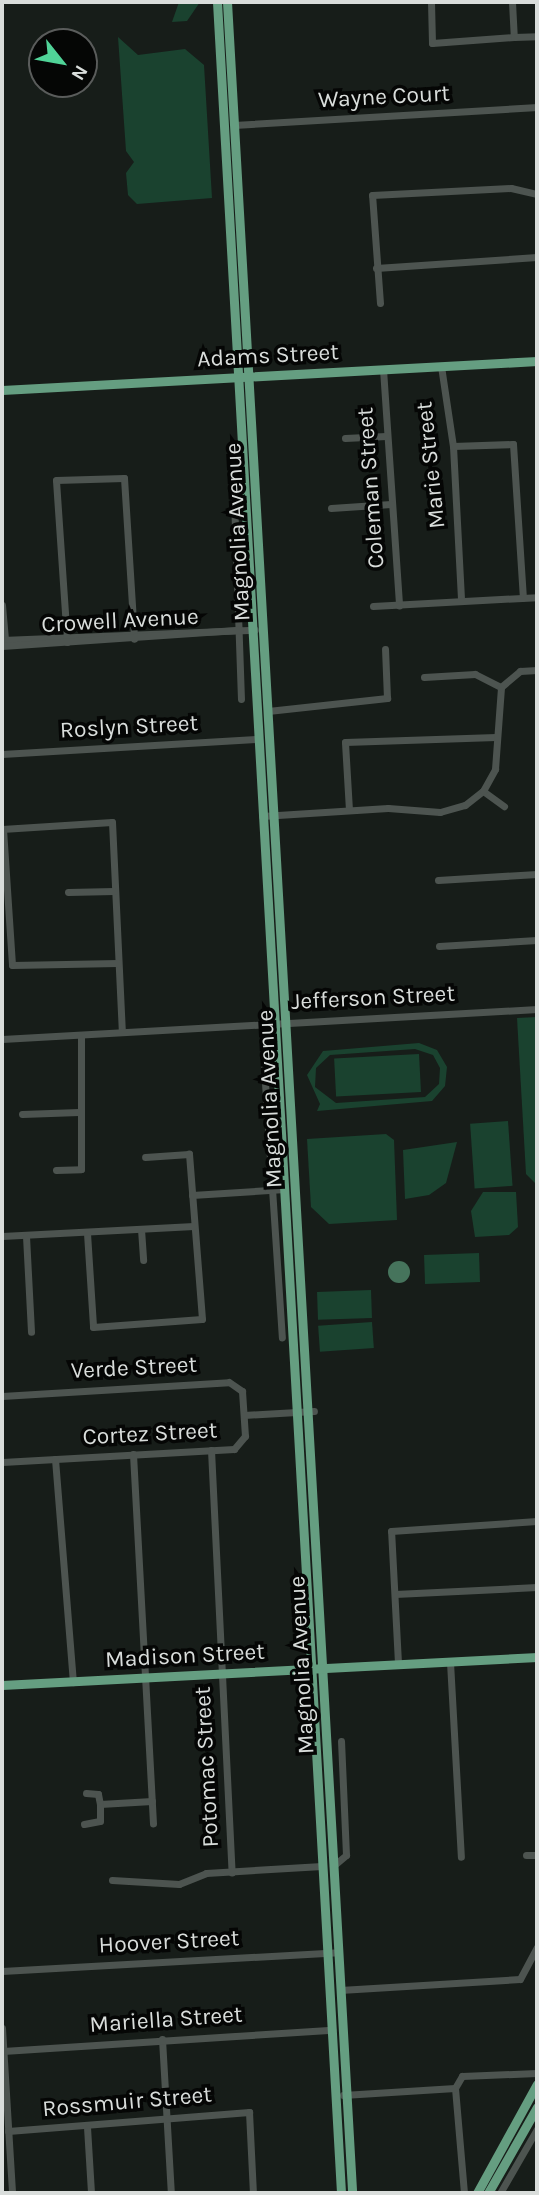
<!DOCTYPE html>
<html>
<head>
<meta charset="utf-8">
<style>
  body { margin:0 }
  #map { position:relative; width:539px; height:2195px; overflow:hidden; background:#171d19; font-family:Karla,sans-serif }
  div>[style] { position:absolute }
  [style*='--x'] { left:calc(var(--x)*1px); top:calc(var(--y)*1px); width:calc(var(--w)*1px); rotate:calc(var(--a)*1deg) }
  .green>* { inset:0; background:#1a422f; transform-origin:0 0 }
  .water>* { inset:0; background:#46745c }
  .round { border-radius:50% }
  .minor>* { height:7px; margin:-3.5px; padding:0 3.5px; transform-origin:3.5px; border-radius:3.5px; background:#4d5450 }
  .major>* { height:9px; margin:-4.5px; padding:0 4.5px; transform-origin:4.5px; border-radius:4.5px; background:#659e81 }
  span { translate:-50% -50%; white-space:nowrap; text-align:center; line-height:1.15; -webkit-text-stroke:7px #050605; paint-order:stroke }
  .street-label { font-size:23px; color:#d9dddb }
  .frame { position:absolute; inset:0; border:4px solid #d9dddb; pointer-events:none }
  .north { position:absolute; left:28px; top:28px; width:70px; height:70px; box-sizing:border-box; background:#050605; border:2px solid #5a5c5b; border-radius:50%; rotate:121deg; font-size:19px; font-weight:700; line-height:28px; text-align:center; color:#d9dddb }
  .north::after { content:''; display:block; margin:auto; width:24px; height:32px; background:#50d398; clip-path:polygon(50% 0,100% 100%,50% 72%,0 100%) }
</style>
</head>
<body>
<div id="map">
  <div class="green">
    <i style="clip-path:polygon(179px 2px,200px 2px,187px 21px,172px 22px)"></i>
    <i style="clip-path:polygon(118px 37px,138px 55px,185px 49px,204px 65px,212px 198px,137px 204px,128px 195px,126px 173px,134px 162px,126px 151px)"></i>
    <i style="clip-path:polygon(537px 1017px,537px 1185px,526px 1174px,517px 1018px)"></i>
    <i style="clip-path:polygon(evenodd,419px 1043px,437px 1050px,447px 1067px,445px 1086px,432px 1101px,317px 1111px,320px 1104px,307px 1075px,323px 1051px,419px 1043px,415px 1049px,433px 1055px,440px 1068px,439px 1084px,425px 1097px,336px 1103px,315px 1087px,316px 1068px,330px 1055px,415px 1049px)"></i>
    <i style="left:419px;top:1054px;width:38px;height:85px;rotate:87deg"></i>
    <i style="left:508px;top:1121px;width:65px;height:38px;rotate:86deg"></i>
    <i style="clip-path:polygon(386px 1134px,394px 1140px,397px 1220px,329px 1224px,311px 1207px,307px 1139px)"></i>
    <i style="clip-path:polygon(457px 1142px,446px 1183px,429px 1195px,405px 1199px,403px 1150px)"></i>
    <i style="clip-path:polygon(483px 1192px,516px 1192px,518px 1227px,509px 1235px,475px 1237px,471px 1211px)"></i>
    <i style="left:479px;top:1253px;width:29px;height:55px;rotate:88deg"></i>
    <i style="left:371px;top:1290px;width:28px;height:54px;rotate:88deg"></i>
    <i style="left:372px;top:1322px;width:26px;height:54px;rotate:86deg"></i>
  </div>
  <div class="water">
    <i class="round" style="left:388px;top:1261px;width:22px;height:22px"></i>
  </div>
  <div class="minor">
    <i style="--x:431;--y:2;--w:41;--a:88.6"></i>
    <i style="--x:432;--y:43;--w:82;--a:-4.2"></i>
    <i style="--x:512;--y:2;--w:35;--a:87"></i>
    <i style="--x:514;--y:37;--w:23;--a:-2"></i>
    <i style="--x:234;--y:125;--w:304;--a:-3.4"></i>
    <i style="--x:376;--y:268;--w:161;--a:-3.9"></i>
    <i style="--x:380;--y:303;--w:108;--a:-94.2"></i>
    <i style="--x:372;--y:195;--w:139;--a:-2.9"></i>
    <i style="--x:511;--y:188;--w:27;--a:13"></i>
    <i style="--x:441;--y:366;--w:81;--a:81.5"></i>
    <i style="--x:453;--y:446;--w:155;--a:87"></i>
    <i style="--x:383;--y:369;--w:237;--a:86.1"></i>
    <i style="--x:345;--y:438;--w:41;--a:-2.8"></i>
    <i style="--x:453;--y:446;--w:60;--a:-1.9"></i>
    <i style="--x:513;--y:444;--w:154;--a:86.3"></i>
    <i style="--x:234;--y:499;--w:200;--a:88"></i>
    <i style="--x:331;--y:508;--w:60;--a:-3.8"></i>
    <i style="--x:2;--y:605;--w:35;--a:85"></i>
    <i style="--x:373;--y:606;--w:164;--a:-3.1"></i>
    <i style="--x:2;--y:640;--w:253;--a:-2.3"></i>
    <i style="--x:67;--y:642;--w:162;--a:-93.9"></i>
    <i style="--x:56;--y:480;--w:68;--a:-1.7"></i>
    <i style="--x:124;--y:478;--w:161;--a:86.4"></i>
    <i style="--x:2;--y:646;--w:238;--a:-3.9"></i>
    <i style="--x:424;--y:677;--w:51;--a:-3.4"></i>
    <i style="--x:475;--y:674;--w:29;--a:27"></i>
    <i style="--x:268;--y:711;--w:120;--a:-6.2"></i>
    <i style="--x:387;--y:698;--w:49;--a:-92.3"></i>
    <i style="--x:2;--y:754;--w:256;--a:-3.4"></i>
    <i style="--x:483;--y:791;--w:26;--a:36"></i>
    <i style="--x:349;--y:810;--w:68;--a:-93.4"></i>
    <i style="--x:345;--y:742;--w:151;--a:-1.9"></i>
    <i style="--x:262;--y:816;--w:126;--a:-3.6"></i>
    <i style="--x:388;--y:808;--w:52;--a:4.4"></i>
    <i style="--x:440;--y:812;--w:26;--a:-16"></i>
    <i style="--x:465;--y:805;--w:23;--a:-38"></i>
    <i style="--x:483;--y:791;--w:25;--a:-61"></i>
    <i style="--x:495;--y:769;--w:82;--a:-85.8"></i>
    <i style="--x:501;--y:687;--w:25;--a:-40"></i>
    <i style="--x:520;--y:671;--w:17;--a:-3"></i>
    <i style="--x:2;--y:829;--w:110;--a:-3.6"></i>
    <i style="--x:112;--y:822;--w:210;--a:87.3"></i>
    <i style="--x:3;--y:829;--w:136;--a:86.2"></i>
    <i style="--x:12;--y:965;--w:106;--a:-1.1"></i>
    <i style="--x:438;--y:880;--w:99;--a:-3.5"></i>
    <i style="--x:68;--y:892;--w:46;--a:-1.2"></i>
    <i style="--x:439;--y:946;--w:98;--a:-3.5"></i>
    <i style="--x:2;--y:1039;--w:536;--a:-3.21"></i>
    <i style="--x:264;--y:1068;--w:270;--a:86.2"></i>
    <i style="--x:22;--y:1114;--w:57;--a:-2"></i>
    <i style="--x:56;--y:1170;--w:25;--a:-2"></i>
    <i style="--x:81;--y:1169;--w:134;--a:-90"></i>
    <i style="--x:192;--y:1195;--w:93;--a:-3.7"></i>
    <i style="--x:141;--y:1229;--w:31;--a:86"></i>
    <i style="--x:87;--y:1233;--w:94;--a:86.3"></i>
    <i style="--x:93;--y:1327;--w:109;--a:-4.2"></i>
    <i style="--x:202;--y:1319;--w:166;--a:-94.5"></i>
    <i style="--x:189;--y:1154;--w:44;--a:176.1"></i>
    <i style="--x:2;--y:1236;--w:192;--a:-3"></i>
    <i style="--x:26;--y:1236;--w:96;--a:87"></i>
    <i style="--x:2;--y:1396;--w:227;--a:-3.5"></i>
    <i style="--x:229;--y:1382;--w:16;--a:35"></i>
    <i style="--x:242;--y:1391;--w:45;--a:86.2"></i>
    <i style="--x:245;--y:1436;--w:17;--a:130"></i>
    <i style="--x:234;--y:1449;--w:232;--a:176.8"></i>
    <i style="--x:244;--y:1415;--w:70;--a:-3.3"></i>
    <i style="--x:211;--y:1450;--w:423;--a:87.2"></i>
    <i style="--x:133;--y:1454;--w:370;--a:86.9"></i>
    <i style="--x:55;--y:1459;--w:224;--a:85.4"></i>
    <i style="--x:395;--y:1594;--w:142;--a:-2.8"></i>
    <i style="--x:450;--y:1662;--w:195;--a:86.8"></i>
    <i style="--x:398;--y:1663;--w:132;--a:-93"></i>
    <i style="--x:391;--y:1531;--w:146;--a:-3.9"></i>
    <i style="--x:86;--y:1793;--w:12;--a:5"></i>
    <i style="--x:98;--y:1794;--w:10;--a:79"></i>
    <i style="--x:100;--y:1804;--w:52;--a:-3.3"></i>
    <i style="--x:84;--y:1824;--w:16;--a:-11"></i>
    <i style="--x:100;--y:1821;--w:17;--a:-90"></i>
    <i style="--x:526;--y:1855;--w:11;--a:0"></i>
    <i style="--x:333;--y:1866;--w:17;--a:-40"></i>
    <i style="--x:346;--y:1855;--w:114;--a:-92.5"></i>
    <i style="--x:112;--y:1880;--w:67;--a:3.4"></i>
    <i style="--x:179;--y:1884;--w:29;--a:-22"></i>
    <i style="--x:206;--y:1873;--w:116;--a:-3.5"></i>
    <i style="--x:2;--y:1971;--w:337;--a:-3.2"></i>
    <i style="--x:340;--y:1990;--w:180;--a:-3.5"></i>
    <i style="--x:520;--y:1979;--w:36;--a:-62"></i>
    <i style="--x:2;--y:2028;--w:165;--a:86.5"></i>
    <i style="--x:162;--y:2039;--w:154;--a:86.7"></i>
    <i style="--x:3;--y:2051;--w:330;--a:-3.7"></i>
    <i style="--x:455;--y:2088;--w:105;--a:85.1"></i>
    <i style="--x:455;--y:2088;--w:14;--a:-60"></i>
    <i style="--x:462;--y:2076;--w:75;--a:-2.3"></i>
    <i style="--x:343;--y:2095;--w:112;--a:-3.6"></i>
    <i style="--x:87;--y:2127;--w:66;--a:86.5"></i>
    <i style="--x:8;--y:2131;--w:242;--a:-4.5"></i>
    <i style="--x:249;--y:2112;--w:81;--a:87.2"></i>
    <i style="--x:500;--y:2193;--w:74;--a:-60"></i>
  </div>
  <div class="major">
    <i style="--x:217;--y:2;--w:2195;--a:86.76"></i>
    <i style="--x:227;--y:2;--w:2195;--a:86.73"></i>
    <i style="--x:2;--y:390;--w:536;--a:-3.1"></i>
    <i style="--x:2;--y:1685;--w:536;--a:-3"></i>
    <i style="--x:477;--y:2193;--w:124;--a:-61.2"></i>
    <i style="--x:488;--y:2193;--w:99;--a:-60.3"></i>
  </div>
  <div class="street-label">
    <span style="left:384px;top:97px;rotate:-3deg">Wayne Court</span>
    <span style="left:268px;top:356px;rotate:-3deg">Adams Street</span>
    <span style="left:431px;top:465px;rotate:-96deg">Marie Street</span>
    <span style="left:371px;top:488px;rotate:-94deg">Coleman Street</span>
    <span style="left:238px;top:532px;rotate:-93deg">Magnolia Avenue</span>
    <span style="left:120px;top:621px;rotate:-3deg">Crowell Avenue</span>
    <span style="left:129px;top:727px;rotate:-3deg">Roslyn Street</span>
    <span style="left:373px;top:998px;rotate:-3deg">Jefferson Street</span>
    <span style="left:270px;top:1099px;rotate:-93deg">Magnolia Avenue</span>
    <span style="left:134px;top:1368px;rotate:-3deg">Verde Street</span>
    <span style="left:150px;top:1434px;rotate:-3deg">Cortez Street</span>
    <span style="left:185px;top:1656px;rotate:-3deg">Madison Street</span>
    <span style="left:302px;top:1665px;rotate:-93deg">Magnolia Avenue</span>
    <span style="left:207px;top:1767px;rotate:-93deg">Potomac Street</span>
    <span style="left:169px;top:1942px;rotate:-3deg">Hoover Street</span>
    <span style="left:166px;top:2020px;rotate:-4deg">Mariella Street</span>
    <span style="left:127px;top:2102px;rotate:-5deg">Rossmuir Street</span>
  </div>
  <div class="frame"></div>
  <div class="north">N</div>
</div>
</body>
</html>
